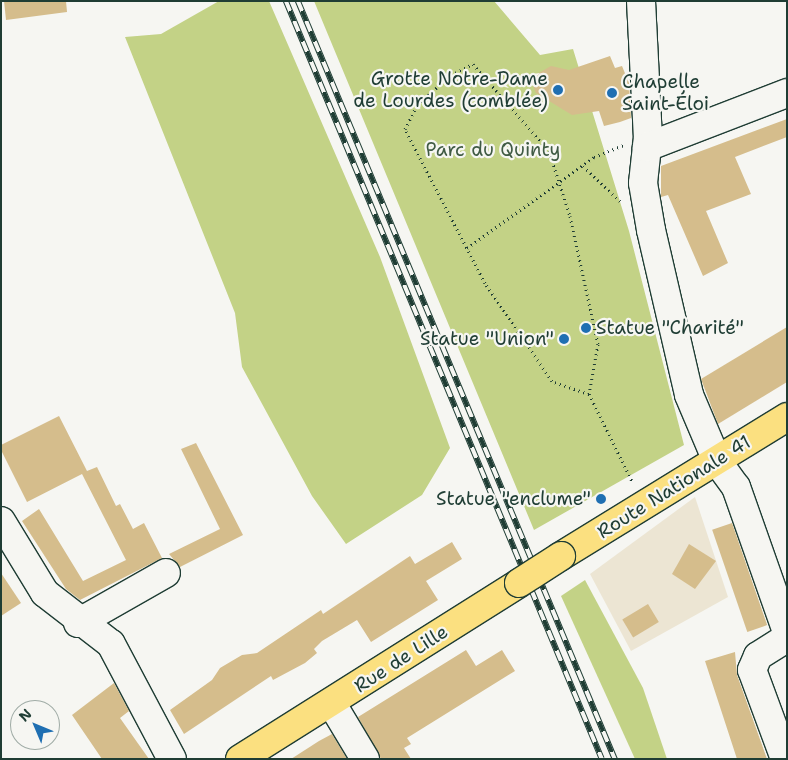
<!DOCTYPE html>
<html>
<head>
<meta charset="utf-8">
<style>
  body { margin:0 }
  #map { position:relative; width:788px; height:760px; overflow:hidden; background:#f6f6f2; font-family:"Shantell Sans",sans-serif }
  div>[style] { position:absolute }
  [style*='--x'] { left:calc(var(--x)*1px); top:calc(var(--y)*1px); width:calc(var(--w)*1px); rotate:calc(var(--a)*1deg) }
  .built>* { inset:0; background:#ece5d3 }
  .green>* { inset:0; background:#c3d286 }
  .building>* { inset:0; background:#d5bd8c; transform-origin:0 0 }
  .path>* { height:3px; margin-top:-1.5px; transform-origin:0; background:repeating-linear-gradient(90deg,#1f3d34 0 1px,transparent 0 5px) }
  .roads { filter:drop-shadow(1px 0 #1f3d34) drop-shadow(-1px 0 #1f3d34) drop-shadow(0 1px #1f3d34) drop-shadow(0 -1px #1f3d34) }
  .minor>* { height:28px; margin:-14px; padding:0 14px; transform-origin:14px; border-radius:14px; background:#f6f6f2 }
  .major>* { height:28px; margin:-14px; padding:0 14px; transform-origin:14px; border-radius:14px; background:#fbe080 }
  .rail>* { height:5.5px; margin-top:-2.75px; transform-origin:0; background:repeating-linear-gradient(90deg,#f6f6f2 0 11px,#1f3d34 0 22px); box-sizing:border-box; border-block:1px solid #1f3d34 }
  .bridges { filter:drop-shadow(1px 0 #1f3d34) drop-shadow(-1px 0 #1f3d34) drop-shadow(0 1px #1f3d34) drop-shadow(0 -1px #1f3d34) }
  .major-bridge>* { height:28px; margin:-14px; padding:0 14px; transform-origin:14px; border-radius:14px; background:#fbe080 }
  .dots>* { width:14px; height:14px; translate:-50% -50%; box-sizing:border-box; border:2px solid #f6f6f2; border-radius:50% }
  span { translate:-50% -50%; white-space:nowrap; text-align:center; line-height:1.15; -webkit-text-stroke:4.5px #f6f6f2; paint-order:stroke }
  .poi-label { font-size:19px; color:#1f3d34 }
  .right { translate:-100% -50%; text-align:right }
  .left { translate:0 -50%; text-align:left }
  .park-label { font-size:19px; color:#405b44 }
  .street-label { font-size:19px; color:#1f3d34 }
  .frame { position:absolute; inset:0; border:2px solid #1f3d34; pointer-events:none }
  .north { position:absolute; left:10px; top:700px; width:50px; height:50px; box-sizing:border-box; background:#f6f6f2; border:1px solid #a0aca6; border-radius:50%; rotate:315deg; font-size:14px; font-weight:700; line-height:20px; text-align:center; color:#1f3d34 }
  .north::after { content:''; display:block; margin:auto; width:18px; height:22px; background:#1f6fb2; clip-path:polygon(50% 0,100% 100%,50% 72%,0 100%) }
</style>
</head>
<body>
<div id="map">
  <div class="built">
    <i style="clip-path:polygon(695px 497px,728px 597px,631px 651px,590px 574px)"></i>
  </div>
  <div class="green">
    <i style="clip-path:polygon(219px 1px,269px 1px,380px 257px,450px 448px,422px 495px,346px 544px,312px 496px,242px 367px,235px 313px,125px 37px,161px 34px)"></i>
    <i style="clip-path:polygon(314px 1px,494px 1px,540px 55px,573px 49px,629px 231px,684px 445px,534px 530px)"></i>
    <i style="clip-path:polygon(585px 580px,643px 688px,667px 759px,635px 759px,561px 596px)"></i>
  </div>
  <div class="building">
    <i style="clip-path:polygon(4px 1px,66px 1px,67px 12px,6px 20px)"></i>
    <i style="clip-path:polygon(610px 56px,615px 68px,622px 66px,629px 83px,631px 118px,620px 122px,604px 126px,599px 111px,572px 115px,536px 93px,530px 78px,551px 66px,569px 70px)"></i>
    <i style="clip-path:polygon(787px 119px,787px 137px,735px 157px,751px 194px,706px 211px,728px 263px,703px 276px,668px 195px,661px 197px,661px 166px)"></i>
    <i style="clip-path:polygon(787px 327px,787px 382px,718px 424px,701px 379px)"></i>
    <i style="clip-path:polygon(59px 416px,87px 471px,97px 467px,116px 506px,120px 504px,133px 529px,144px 523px,162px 558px,80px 600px,66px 589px,22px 521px,39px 509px,83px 581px,126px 560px,82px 474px,27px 502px,1px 450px,1px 445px)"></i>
    <i style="clip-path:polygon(196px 443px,243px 535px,180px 567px,169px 554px,220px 529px,181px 449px)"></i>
    <i style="left:732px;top:523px;width:108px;height:21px;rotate:71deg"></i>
    <i style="clip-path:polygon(452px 542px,462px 559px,426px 581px,438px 600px,371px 642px,357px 620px,322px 641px,314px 649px,317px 653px,305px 663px,273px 680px,271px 676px,184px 734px,170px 710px,212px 680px,220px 668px,242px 655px,257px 653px,321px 610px,323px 614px,410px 556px,415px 564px)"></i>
    <i style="clip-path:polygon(689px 544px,716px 561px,695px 589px,672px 574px)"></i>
    <i style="clip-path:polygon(1px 573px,21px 603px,1px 616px)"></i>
    <i style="left:648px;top:604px;width:21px;height:30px;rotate:59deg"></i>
    <i style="clip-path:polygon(466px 650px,476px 666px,502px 650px,515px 671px,407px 738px,411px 744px,404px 748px,411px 759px,381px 759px,358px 717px)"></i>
    <i style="clip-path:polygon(735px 652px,737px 675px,767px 759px,737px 759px,705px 661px)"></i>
    <i style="clip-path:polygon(114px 683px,129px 711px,120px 718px,149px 759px,102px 759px,72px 715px)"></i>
    <i style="clip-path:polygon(332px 734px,347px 759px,291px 759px,319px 741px)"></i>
  </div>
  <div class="path">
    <i style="--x:583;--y:166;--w:52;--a:43.5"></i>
    <i style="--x:467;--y:248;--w:156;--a:-35.6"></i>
    <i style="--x:594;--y:157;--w:32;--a:-22"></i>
    <i style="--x:589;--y:394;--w:39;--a:-161"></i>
    <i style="--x:552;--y:381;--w:119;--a:-124.4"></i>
    <i style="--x:485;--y:283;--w:174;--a:-117.5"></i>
    <i style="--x:405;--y:129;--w:27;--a:-63"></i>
    <i style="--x:417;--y:105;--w:45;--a:-41.4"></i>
    <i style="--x:451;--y:75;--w:25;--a:-27"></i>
    <i style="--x:473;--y:64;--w:116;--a:48.9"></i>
    <i style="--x:549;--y:151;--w:68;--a:72.1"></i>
    <i style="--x:570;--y:216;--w:131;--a:77.7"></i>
    <i style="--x:598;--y:344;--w:51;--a:100.2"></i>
    <i style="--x:589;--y:394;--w:99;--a:63.7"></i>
  </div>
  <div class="roads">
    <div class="minor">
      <i style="--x:641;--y:1;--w:136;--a:87.1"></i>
      <i style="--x:648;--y:137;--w:46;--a:96.2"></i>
      <i style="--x:643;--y:183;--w:48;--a:80.3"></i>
      <i style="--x:651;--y:230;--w:169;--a:77"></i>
      <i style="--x:689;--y:395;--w:72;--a:67"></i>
      <i style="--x:717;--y:461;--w:32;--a:54"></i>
      <i style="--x:736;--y:487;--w:154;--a:70.6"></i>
      <i style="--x:647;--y:147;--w:150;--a:-21.1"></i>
      <i style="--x:1;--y:521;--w:84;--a:58.6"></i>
      <i style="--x:45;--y:593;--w:83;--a:37.7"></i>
      <i style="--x:111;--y:644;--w:130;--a:62.1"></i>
      <i style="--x:78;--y:623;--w:101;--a:-29.6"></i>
      <i style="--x:332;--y:704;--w:64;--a:59"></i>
      <i style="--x:785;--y:759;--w:95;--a:-110.3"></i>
      <i style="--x:752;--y:670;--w:15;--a:-67"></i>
      <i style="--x:758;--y:656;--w:34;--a:-32"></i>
    </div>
    <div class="major">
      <i style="--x:561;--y:556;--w:265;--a:-31.6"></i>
      <i style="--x:240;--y:759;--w:330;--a:-32.2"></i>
    </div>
  </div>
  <div class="rail">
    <i style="--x:286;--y:1;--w:821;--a:67.37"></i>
    <i style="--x:298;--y:1;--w:822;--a:67.31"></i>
  </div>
  <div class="bridges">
    <div class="major-bridge">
      <i style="--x:519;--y:583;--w:50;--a:-32.7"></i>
    </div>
  </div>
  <div class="dots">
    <i style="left:558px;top:90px;background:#1f6fb2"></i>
    <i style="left:612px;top:93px;background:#1f6fb2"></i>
    <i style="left:586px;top:328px;background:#1f6fb2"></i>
    <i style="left:564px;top:339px;background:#1f6fb2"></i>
    <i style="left:601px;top:499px;background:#1f6fb2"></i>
  </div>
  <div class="poi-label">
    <span class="right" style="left:548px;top:90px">Grotte Notre-Dame<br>de Lourdes (comblée)</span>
    <span class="left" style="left:622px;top:93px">Chapelle<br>Saint-Éloi</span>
    <span class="left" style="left:596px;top:328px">Statue "Charité"</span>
    <span class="right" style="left:554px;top:339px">Statue "Union"</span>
    <span class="right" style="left:591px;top:499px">Statue "enclume"</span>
  </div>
  <div class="park-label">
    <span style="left:493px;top:150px">Parc du Quinty</span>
  </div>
  <div class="street-label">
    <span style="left:674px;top:487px;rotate:-32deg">Route Nationale 41</span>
    <span style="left:401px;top:659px;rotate:-33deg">Rue de Lille</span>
  </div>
  <div class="frame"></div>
  <div class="north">N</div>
</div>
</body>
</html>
